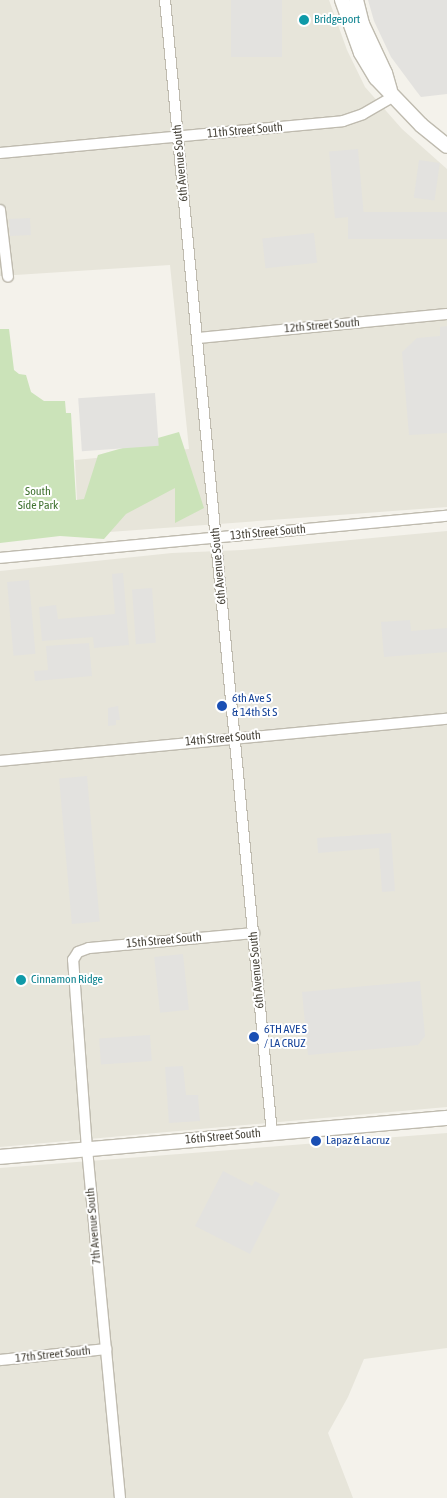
<!DOCTYPE html>
<html>
<head>
<meta charset="utf-8">
<style>
  body { margin:0 }
  #map { position:relative; width:447px; height:1498px; overflow:hidden; background:#f4f2eb; font-family:"Asap Condensed",sans-serif }
  div>[style] { position:absolute }
  [style*='--x'] { left:calc(var(--x)*1px); top:calc(var(--y)*1px); width:calc(var(--w)*1px); rotate:calc(var(--a)*1deg) }
  .residential>* { inset:0; background:#e7e5da }
  .green>* { inset:0; background:#cbe3b9 }
  .parking>* { inset:0; background:#e3e2df; transform-origin:0 0 }
  .roads { filter:drop-shadow(1px 0 #bfbbaf) drop-shadow(-1px 0 #bfbbaf) drop-shadow(0 1px #bfbbaf) drop-shadow(0 -1px #bfbbaf) }
  .minor>* { height:10px; margin:-5px; padding:0 5px; transform-origin:5px; border-radius:5px; background:#fff }
  .tertiary>* { height:14px; margin:-7px; padding:0 7px; transform-origin:7px; border-radius:7px; background:#fff }
  .dots>* { width:14px; height:14px; translate:-50% -50%; box-sizing:border-box; border:2px solid #fff; border-radius:50% }
  span { translate:-50% -50%; white-space:nowrap; text-align:center; line-height:1.15; -webkit-text-stroke:4px #fff; paint-order:stroke }
  .culture-label { font-size:12px; color:#0d838f }
  .left { translate:0 -50%; text-align:left }
  .street-label { font-size:12px; color:#48443a }
  .park-label { font-size:12px; color:#437433 }
  .transit-label { font-size:12px; color:#164399 }
</style>
</head>
<body>
<div id="map">
  <div class="residential">
    <i style="clip-path:polygon(0 0,329px 0,347px 50px,365px 87px,402px 129px,447px 169px,447px 507px,82px 534px,77px 501px,75px 460px,189px 449px,170px 265px,0 276px)"></i>
    <i style="clip-path:polygon(447px 531px,447px 1107px,0 1147px,0 571px,172px 553px,242px 550px)"></i>
    <i style="clip-path:polygon(447px 1133px,447px 1348px,364px 1359px,348px 1397px,328px 1433px,353px 1498px,0 1498px,0 1168px)"></i>
  </div>
  <div class="green">
    <i style="clip-path:polygon(0 329px,9px 329px,14px 370px,19px 374px,26px 375px,31px 392px,44px 401px,65px 401px,66px 413px,71px 413px,76px 500px,84px 499px,98px 455px,179px 432px,204px 508px,175px 523px,175px 488px,126px 514px,104px 539px,60px 536px,0 543px)"></i>
  </div>
  <div class="parking">
    <i style="left:231px;top:0;width:51px;height:57px"></i>
    <i style="clip-path:polygon(368px 0,447px 0,447px 94px,421px 97px,417px 92px,391px 57px,374px 21px)"></i>
    <i style="left:358px;top:149px;width:67px;height:29px;rotate:85deg"></i>
    <i style="left:419px;top:160px;width:21px;height:38px;rotate:8deg"></i>
    <i style="left:447px;top:212px;width:27px;height:99px;rotate:90deg"></i>
    <i style="left:30px;top:218px;width:17px;height:21px;rotate:87deg"></i>
    <i style="left:314px;top:233px;width:30px;height:52px;rotate:84deg"></i>
    <i style="clip-path:polygon(447px 326px,447px 433px,409px 435px,402px 352px,417px 338px,440px 336px,440px 327px)"></i>
    <i style="left:155px;top:393px;width:53px;height:77px;rotate:86deg"></i>
    <i style="clip-path:polygon(123px 573px,129px 645px,94px 648px,93px 637px,42px 641px,39px 607px,56px 605px,58px 619px,115px 614px,112px 574px)"></i>
    <i style="left:29px;top:580px;width:74px;height:22px;rotate:85deg"></i>
    <i style="left:152px;top:588px;width:55px;height:20px;rotate:86deg"></i>
    <i style="clip-path:polygon(410px 620px,411px 631px,447px 628px,447px 652px,384px 657px,381px 622px)"></i>
    <i style="clip-path:polygon(89px 643px,92px 676px,35px 681px,34px 671px,48px 670px,46px 646px)"></i>
    <i style="clip-path:polygon(118px 706px,120px 720px,116px 720px,116px 725px,108px 726px,108px 708px)"></i>
    <i style="left:87px;top:776px;width:146px;height:28px;rotate:85deg"></i>
    <i style="clip-path:polygon(391px 833px,395px 891px,382px 892px,379px 848px,318px 853px,317px 838px)"></i>
    <i style="left:183px;top:954px;width:56px;height:29px;rotate:84deg"></i>
    <i style="clip-path:polygon(420px 981px,425px 1036px,418px 1045px,308px 1055px,302px 992px)"></i>
    <i style="left:150px;top:1035px;width:26px;height:51px;rotate:86deg"></i>
    <i style="clip-path:polygon(183px 1066px,186px 1095px,198px 1095px,200px 1121px,169px 1123px,165px 1067px)"></i>
    <i style="clip-path:polygon(223px 1171px,252px 1186px,255px 1181px,280px 1194px,250px 1254px,195px 1226px)"></i>
  </div>
  <div class="roads">
    <div class="minor">
      <i style="--x:165;--y:0;--w:1138;--a:84.61"></i>
      <i style="--x:0;--y:153;--w:344;--a:-5.3"></i>
      <i style="--x:343;--y:121;--w:21;--a:-19"></i>
      <i style="--x:363;--y:114;--w:36;--a:-30"></i>
      <i style="--x:0;--y:210;--w:67;--a:83.2"></i>
      <i style="--x:198;--y:338;--w:250;--a:-5.5"></i>
      <i style="--x:0;--y:558;--w:449;--a:-5.4"></i>
      <i style="--x:0;--y:761;--w:449;--a:-5.4"></i>
      <i style="--x:0;--y:1360;--w:107;--a:-5.9"></i>
      <i style="--x:120;--y:1498;--w:351;--a:-95.4"></i>
      <i style="--x:87;--y:1149;--w:190;--a:-94.2"></i>
      <i style="--x:73;--y:960;--w:9;--a:-58"></i>
      <i style="--x:78;--y:952;--w:12;--a:-20"></i>
      <i style="--x:89;--y:948;--w:166;--a:-5.2"></i>
    </div>
    <div class="tertiary">
      <i style="--x:342;--y:0;--w:56;--a:70.3"></i>
      <i style="--x:361;--y:53;--w:29;--a:59"></i>
      <i style="--x:376;--y:78;--w:65;--a:46.2"></i>
      <i style="--x:421;--y:125;--w:33;--a:39"></i>
      <i style="--x:356;--y:0;--w:25;--a:76"></i>
      <i style="--x:362;--y:24;--w:54;--a:64.9"></i>
      <i style="--x:385;--y:73;--w:18;--a:74"></i>
      <i style="--x:0;--y:1157;--w:449;--a:-5"></i>
    </div>
  </div>
  <div class="dots">
    <i style="left:304px;top:20px;background:#0f9aa8"></i>
    <i style="left:222px;top:706px;background:#1a4fb4"></i>
    <i style="left:21px;top:980px;background:#0f9aa8"></i>
    <i style="left:254px;top:1037px;background:#1a4fb4"></i>
    <i style="left:316px;top:1141px;background:#1a4fb4"></i>
  </div>
  <div class="culture-label">
    <span class="left" style="left:314px;top:20px">Bridgeport</span>
    <span class="left" style="left:31px;top:980px">Cinnamon Ridge</span>
  </div>
  <div class="street-label">
    <span style="left:245px;top:131px;rotate:-5deg">11th Street South</span>
    <span style="left:181px;top:163px;rotate:-95deg">6th Avenue South</span>
    <span style="left:322px;top:326px;rotate:-5deg">12th Street South</span>
    <span style="left:268px;top:533px;rotate:-5deg">13th Street South</span>
    <span style="left:219px;top:566px;rotate:-95deg">6th Avenue South</span>
    <span style="left:223px;top:739px;rotate:-5deg">14th Street South</span>
    <span style="left:164px;top:941px;rotate:-5deg">15th Street South</span>
    <span style="left:257px;top:970px;rotate:-95deg">6th Avenue South</span>
    <span style="left:223px;top:1137px;rotate:-5deg">16th Street South</span>
    <span style="left:94px;top:1226px;rotate:-95deg">7th Avenue South</span>
    <span style="left:53px;top:1355px;rotate:-6deg">17th Street South</span>
  </div>
  <div class="park-label">
    <span style="left:38px;top:499px">South<br>Side Park</span>
  </div>
  <div class="transit-label">
    <span class="left" style="left:232px;top:706px">6th Ave S<br>&amp; 14th St S</span>
    <span class="left" style="left:264px;top:1037px">6TH AVE S<br>/ LA CRUZ</span>
    <span class="left" style="left:326px;top:1141px">Lapaz &amp; Lacruz</span>
  </div>
</div>
</body>
</html>
